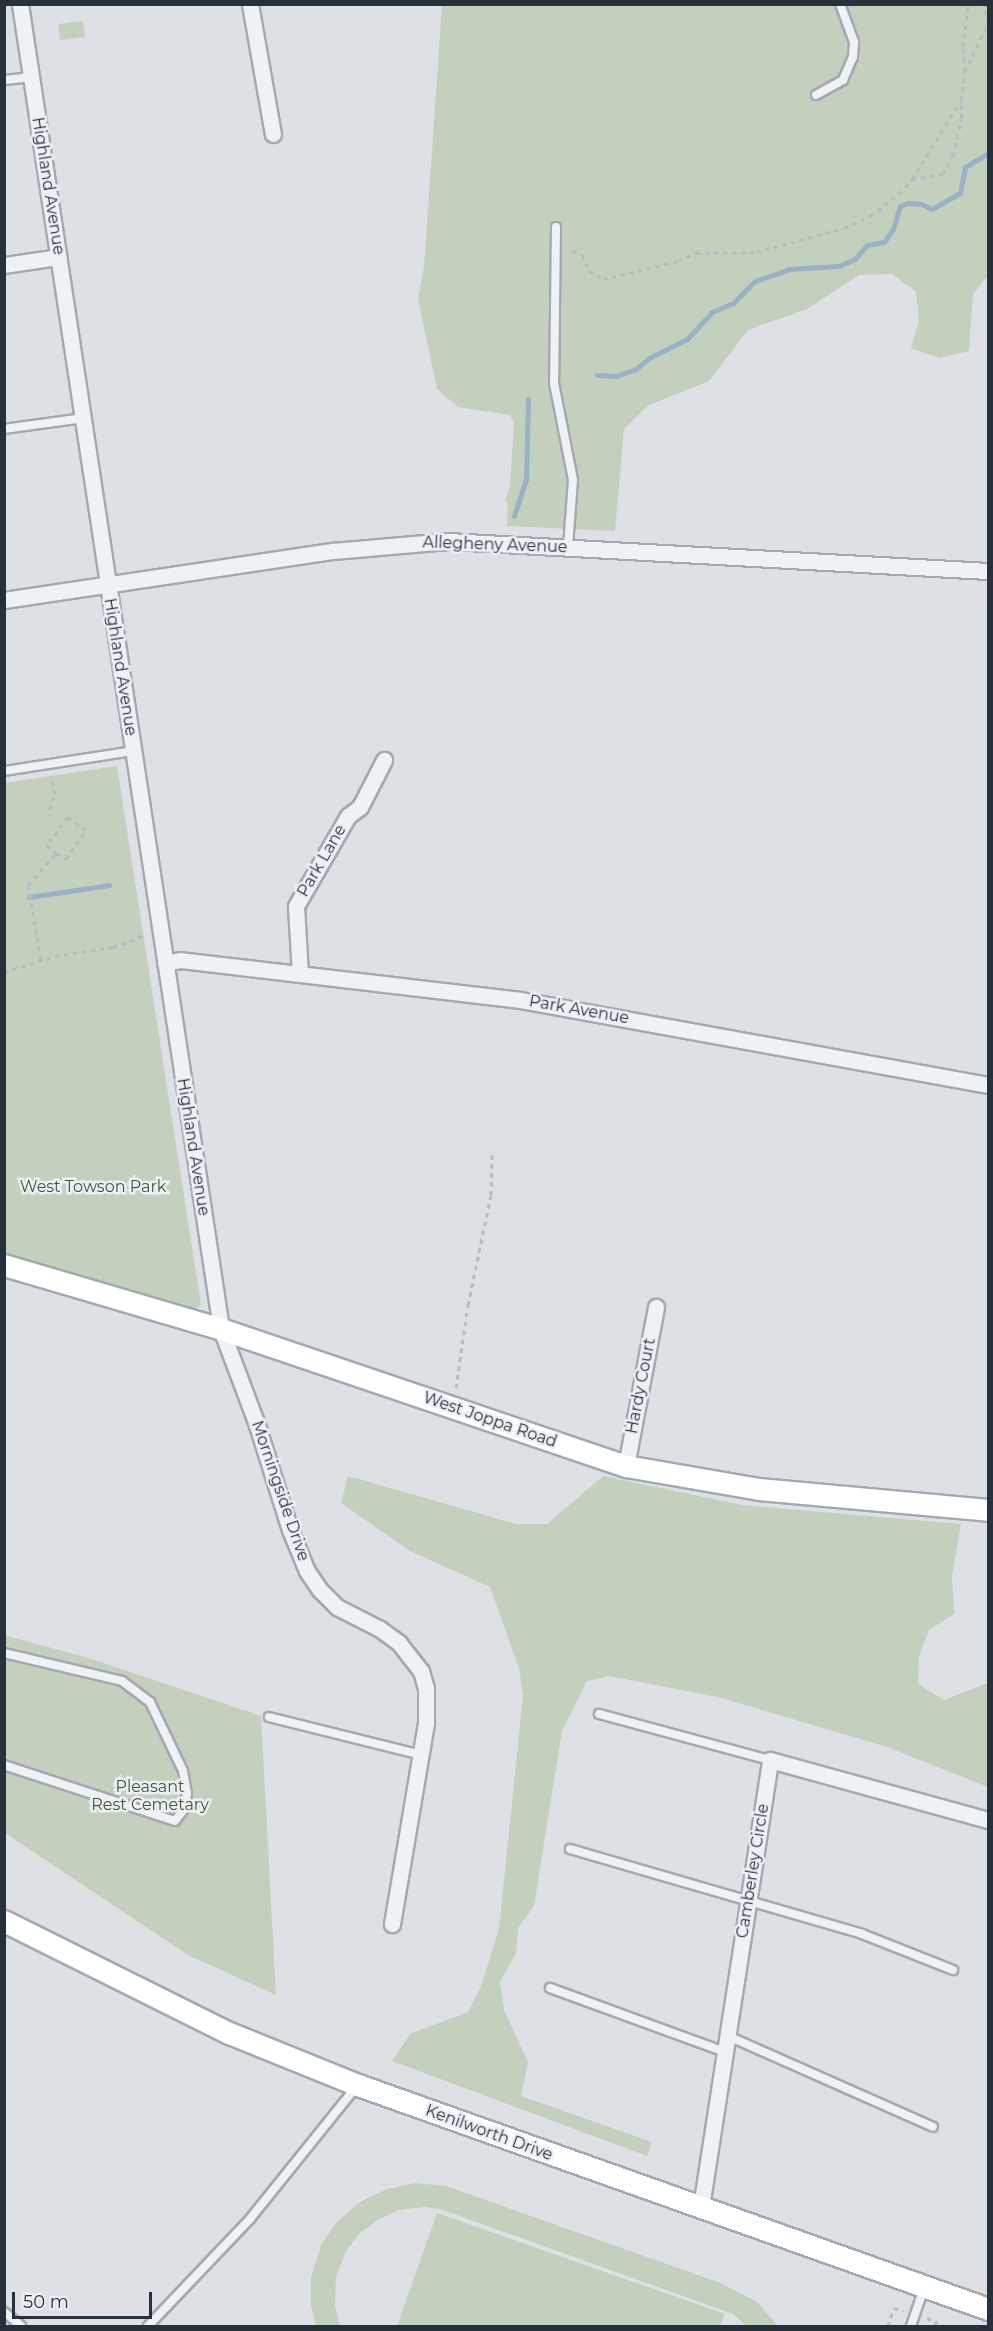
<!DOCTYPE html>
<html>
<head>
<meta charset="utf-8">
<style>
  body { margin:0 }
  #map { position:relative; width:993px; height:2331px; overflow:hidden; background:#dde1e6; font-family:Montserrat,sans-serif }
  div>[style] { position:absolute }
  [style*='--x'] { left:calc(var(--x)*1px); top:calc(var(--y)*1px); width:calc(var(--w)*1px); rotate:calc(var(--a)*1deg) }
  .green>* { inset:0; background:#c4d0be; transform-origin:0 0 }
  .stream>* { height:5px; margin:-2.5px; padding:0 2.5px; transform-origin:2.5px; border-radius:2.5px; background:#99b2c5 }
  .path>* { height:3px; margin-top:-1.5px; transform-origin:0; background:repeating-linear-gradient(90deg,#b7bcc1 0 4.5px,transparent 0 9px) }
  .roads { filter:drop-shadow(2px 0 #a3a9b0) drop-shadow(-2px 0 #a3a9b0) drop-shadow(0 2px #a3a9b0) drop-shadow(0 -2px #a3a9b0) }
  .lane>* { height:8px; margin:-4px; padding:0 4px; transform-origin:4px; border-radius:4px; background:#eff2f5 }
  .street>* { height:15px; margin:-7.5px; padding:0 7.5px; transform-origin:7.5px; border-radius:7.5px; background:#eff2f5 }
  .secondary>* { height:21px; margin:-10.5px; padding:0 10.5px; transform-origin:10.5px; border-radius:10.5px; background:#fff }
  span { translate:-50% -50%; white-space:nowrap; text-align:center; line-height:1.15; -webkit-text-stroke:5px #ecf0f4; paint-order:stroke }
  .street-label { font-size:16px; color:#27313c }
  .park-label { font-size:16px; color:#3f5735 }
  .frame { position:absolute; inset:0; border:6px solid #27313c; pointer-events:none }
  .scale { position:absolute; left:12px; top:2292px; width:140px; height:27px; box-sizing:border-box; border:3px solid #27313c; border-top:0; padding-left:8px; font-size:18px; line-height:21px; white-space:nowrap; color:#27313c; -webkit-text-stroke:4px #ecf0f4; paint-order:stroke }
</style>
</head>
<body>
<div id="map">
  <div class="green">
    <i style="clip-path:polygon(442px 5px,988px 5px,988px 275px,973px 294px,969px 351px,939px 358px,911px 348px,919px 321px,916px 292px,892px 274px,859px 275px,807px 309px,748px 330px,709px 381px,649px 405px,624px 429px,615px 531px,507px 526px,508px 503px,505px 500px,510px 486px,514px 423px,510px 415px,458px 407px,437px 389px,418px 299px,424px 267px)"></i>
    <i style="left:83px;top:21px;width:16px;height:25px;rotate:83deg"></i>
    <i style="clip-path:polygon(117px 766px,201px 1305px,194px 1309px,5px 1254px,5px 783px)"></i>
    <i style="clip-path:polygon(348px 1476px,516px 1524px,547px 1524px,603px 1476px,742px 1505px,961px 1524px,952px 1577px,954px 1614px,929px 1630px,919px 1656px,918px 1684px,944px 1700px,988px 1683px,988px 1787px,887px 1747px,722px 1698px,609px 1676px,587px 1681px,562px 1731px,534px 1906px,518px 1928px,516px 1953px,500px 1982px,504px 2010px,528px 2062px,521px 2096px,652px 2142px,647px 2156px,392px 2061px,410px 2034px,468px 2012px,481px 1986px,499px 1929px,523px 1696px,519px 1668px,490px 1587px,410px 1551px,341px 1503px)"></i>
    <i style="clip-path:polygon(4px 1635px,92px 1659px,261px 1716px,276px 1995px,188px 1955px,5px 1833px)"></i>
    <i style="clip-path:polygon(416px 2183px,446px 2186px,718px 2282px,757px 2302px,778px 2326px,746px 2326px,733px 2314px,440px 2209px,423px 2207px,399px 2210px,379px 2219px,360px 2233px,346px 2251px,336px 2277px,335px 2306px,340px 2326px,316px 2326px,311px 2306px,311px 2277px,322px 2243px,336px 2223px,360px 2202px,387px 2189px)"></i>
    <i style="clip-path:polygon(437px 2213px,725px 2314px,720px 2326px,397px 2326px)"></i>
  </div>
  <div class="stream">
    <i style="--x:597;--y:375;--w:19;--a:3"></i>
    <i style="--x:616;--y:376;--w:21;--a:-19"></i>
    <i style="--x:636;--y:369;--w:17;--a:-40"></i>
    <i style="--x:649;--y:358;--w:42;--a:-26.6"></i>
    <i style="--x:687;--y:339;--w:37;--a:-47"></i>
    <i style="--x:712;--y:312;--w:23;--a:-23"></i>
    <i style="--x:733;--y:303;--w:31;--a:-45"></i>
    <i style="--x:755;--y:281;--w:36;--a:-19"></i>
    <i style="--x:789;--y:269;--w:50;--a:-3.4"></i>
    <i style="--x:839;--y:266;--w:17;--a:-24"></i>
    <i style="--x:855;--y:259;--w:18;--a:-49"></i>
    <i style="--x:867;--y:245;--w:17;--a:-10"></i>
    <i style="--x:884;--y:242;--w:16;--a:-55"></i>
    <i style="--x:893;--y:229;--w:24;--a:-73"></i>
    <i style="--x:900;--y:206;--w:9;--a:-21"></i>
    <i style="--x:908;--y:203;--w:13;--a:4"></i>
    <i style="--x:921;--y:204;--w:12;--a:24"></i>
    <i style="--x:932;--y:209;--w:32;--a:-30"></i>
    <i style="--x:960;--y:193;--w:26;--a:-79"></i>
    <i style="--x:965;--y:167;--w:27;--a:-31"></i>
    <i style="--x:514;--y:516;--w:38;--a:-72"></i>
    <i style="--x:526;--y:480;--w:81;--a:-88.6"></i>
    <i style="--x:29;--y:897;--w:81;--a:-8.5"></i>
  </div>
  <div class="path">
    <i style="--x:965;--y:71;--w:24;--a:-95"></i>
    <i style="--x:963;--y:47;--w:43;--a:-83.4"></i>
    <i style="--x:912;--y:179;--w:91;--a:-58.1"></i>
    <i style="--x:572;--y:250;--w:11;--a:27"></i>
    <i style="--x:582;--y:255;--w:17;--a:66"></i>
    <i style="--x:589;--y:271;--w:16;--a:30"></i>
    <i style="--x:603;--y:279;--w:77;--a:-13.5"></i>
    <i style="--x:678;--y:261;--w:20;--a:-24"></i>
    <i style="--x:696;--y:253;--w:60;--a:-1"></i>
    <i style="--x:756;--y:252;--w:91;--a:-15.3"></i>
    <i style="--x:844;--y:228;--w:29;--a:-25"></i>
    <i style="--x:870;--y:216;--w:36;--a:-37"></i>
    <i style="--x:899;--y:194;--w:20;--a:-49"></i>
    <i style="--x:912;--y:179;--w:31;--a:-9"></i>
    <i style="--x:943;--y:174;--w:21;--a:-61"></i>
    <i style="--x:953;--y:156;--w:39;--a:-77"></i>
    <i style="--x:962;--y:118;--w:18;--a:-93"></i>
    <i style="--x:961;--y:100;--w:28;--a:-82"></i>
    <i style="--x:965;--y:72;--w:53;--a:-64.4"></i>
    <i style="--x:988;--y:24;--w:20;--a:-99"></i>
    <i style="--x:50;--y:809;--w:16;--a:-72"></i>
    <i style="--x:55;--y:794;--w:19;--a:-102"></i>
    <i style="--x:41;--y:960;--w:76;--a:-99.8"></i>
    <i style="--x:28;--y:885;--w:43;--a:-48.8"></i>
    <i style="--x:56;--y:853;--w:12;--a:31"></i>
    <i style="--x:66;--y:859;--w:35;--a:-55"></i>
    <i style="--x:86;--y:830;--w:22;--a:-144"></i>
    <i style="--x:68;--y:817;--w:35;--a:127"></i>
    <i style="--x:47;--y:845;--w:12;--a:42"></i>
    <i style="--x:4;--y:972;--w:53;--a:-17.4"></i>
    <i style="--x:55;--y:956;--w:59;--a:-8.8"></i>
    <i style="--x:113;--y:947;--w:35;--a:-20"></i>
    <i style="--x:456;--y:1388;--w:84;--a:-81.8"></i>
    <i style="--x:468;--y:1305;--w:112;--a:-78.2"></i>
    <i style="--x:491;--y:1195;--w:45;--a:-88.7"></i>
    <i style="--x:927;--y:2318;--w:11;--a:22"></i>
    <i style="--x:937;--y:2322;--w:6;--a:135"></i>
    <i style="--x:888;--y:2326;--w:19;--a:-72"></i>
    <i style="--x:894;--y:2308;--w:10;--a:17"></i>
  </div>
  <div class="roads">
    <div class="lane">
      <i style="--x:4;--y:80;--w:27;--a:-6"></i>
      <i style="--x:816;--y:95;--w:31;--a:-29"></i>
      <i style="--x:843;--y:80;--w:25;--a:-67"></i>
      <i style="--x:853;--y:57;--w:15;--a:-86"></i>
      <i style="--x:854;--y:42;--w:40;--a:-110.2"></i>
      <i style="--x:556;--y:227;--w:156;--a:90.7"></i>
      <i style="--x:554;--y:383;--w:99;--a:78.9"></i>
      <i style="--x:573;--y:480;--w:67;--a:94.3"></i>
      <i style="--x:4;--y:429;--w:80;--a:-7.9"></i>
      <i style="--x:4;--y:771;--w:131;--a:-8.8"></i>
      <i style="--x:4;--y:1653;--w:121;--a:13.3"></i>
      <i style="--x:122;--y:1681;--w:35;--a:37"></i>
      <i style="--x:150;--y:1702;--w:76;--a:64.4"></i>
      <i style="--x:183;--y:1771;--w:22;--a:80"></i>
      <i style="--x:187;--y:1793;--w:15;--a:98"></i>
      <i style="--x:185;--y:1808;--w:16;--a:128"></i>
      <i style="--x:175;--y:1821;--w:180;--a:-161.9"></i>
      <i style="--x:599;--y:1714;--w:177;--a:15.1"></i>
      <i style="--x:269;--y:1717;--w:157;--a:14"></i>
      <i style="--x:570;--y:1849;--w:304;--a:16.2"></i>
      <i style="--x:862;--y:1934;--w:98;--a:21.6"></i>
      <i style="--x:550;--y:1988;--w:186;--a:20.1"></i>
      <i style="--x:728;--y:2036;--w:224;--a:23.9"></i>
      <i style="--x:4;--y:2312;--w:22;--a:39"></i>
      <i style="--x:148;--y:2326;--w:148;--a:-46.4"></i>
      <i style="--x:250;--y:2219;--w:171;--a:-51.2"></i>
      <i style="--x:911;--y:2326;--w:40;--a:-71.1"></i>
    </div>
    <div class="street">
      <i style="--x:20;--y:4;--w:1340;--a:81.37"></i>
      <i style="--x:221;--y:1329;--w:99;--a:69.4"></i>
      <i style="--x:256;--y:1422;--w:113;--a:72.5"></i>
      <i style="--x:290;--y:1530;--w:44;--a:67.5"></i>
      <i style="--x:307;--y:1571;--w:23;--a:56"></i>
      <i style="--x:320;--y:1590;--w:24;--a:45"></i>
      <i style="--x:337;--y:1607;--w:48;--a:27.1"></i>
      <i style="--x:380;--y:1629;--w:24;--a:36"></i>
      <i style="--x:399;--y:1643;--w:36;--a:52"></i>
      <i style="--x:421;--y:1671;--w:18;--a:74"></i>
      <i style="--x:426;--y:1688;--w:35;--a:90"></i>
      <i style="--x:426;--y:1723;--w:204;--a:99.6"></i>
      <i style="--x:250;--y:4;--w:132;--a:80"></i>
      <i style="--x:4;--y:265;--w:55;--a:-8.4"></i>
      <i style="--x:4;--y:600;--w:333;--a:-8.5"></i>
      <i style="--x:333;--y:551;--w:115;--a:-5"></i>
      <i style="--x:448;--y:541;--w:541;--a:3.18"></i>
      <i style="--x:165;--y:963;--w:15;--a:-11"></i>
      <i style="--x:180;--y:960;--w:342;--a:6.7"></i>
      <i style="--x:520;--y:1000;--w:476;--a:10.3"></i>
      <i style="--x:300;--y:974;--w:68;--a:-93.4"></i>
      <i style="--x:296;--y:906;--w:104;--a:-60"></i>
      <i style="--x:348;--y:816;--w:15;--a:-37"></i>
      <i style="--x:360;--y:807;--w:53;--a:-62.9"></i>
      <i style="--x:626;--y:1466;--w:162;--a:-79.3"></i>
      <i style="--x:701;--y:2207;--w:452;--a:-81.2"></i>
      <i style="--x:770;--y:1760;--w:226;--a:15.4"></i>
    </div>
    <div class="secondary">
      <i style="--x:4;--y:1265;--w:226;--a:16.4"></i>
      <i style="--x:221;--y:1329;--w:428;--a:18.7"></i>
      <i style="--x:626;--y:1466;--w:135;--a:9.8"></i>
      <i style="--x:759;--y:1489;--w:230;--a:5.2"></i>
      <i style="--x:4;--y:1921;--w:251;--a:26.5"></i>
      <i style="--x:229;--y:2033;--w:139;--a:22"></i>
      <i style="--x:358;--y:2085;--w:669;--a:19.57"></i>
    </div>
  </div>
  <div class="street-label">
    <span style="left:48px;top:186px;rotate:81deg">Highland Avenue</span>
    <span style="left:495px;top:545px;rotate:2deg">Allegheny Avenue</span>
    <span style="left:120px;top:667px;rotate:81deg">Highland Avenue</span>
    <span style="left:322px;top:861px;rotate:-60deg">Park Lane</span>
    <span style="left:579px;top:1010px;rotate:10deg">Park Avenue</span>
    <span style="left:193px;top:1147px;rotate:81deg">Highland Avenue</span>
    <span style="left:641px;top:1386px;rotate:-79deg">Hardy Court</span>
    <span style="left:490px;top:1420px;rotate:19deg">West Joppa Road</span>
    <span style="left:280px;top:1491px;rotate:71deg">Morningside Drive</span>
    <span style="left:753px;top:1871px;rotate:-81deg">Camberley Circle</span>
    <span style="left:489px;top:2133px;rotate:20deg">Kenilworth Drive</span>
  </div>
  <div class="park-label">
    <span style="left:93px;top:1187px">West Towson Park</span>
    <span style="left:150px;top:1796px">Pleasant<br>Rest Cemetary</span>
  </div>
  <div class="frame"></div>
  <div class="scale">50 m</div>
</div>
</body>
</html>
